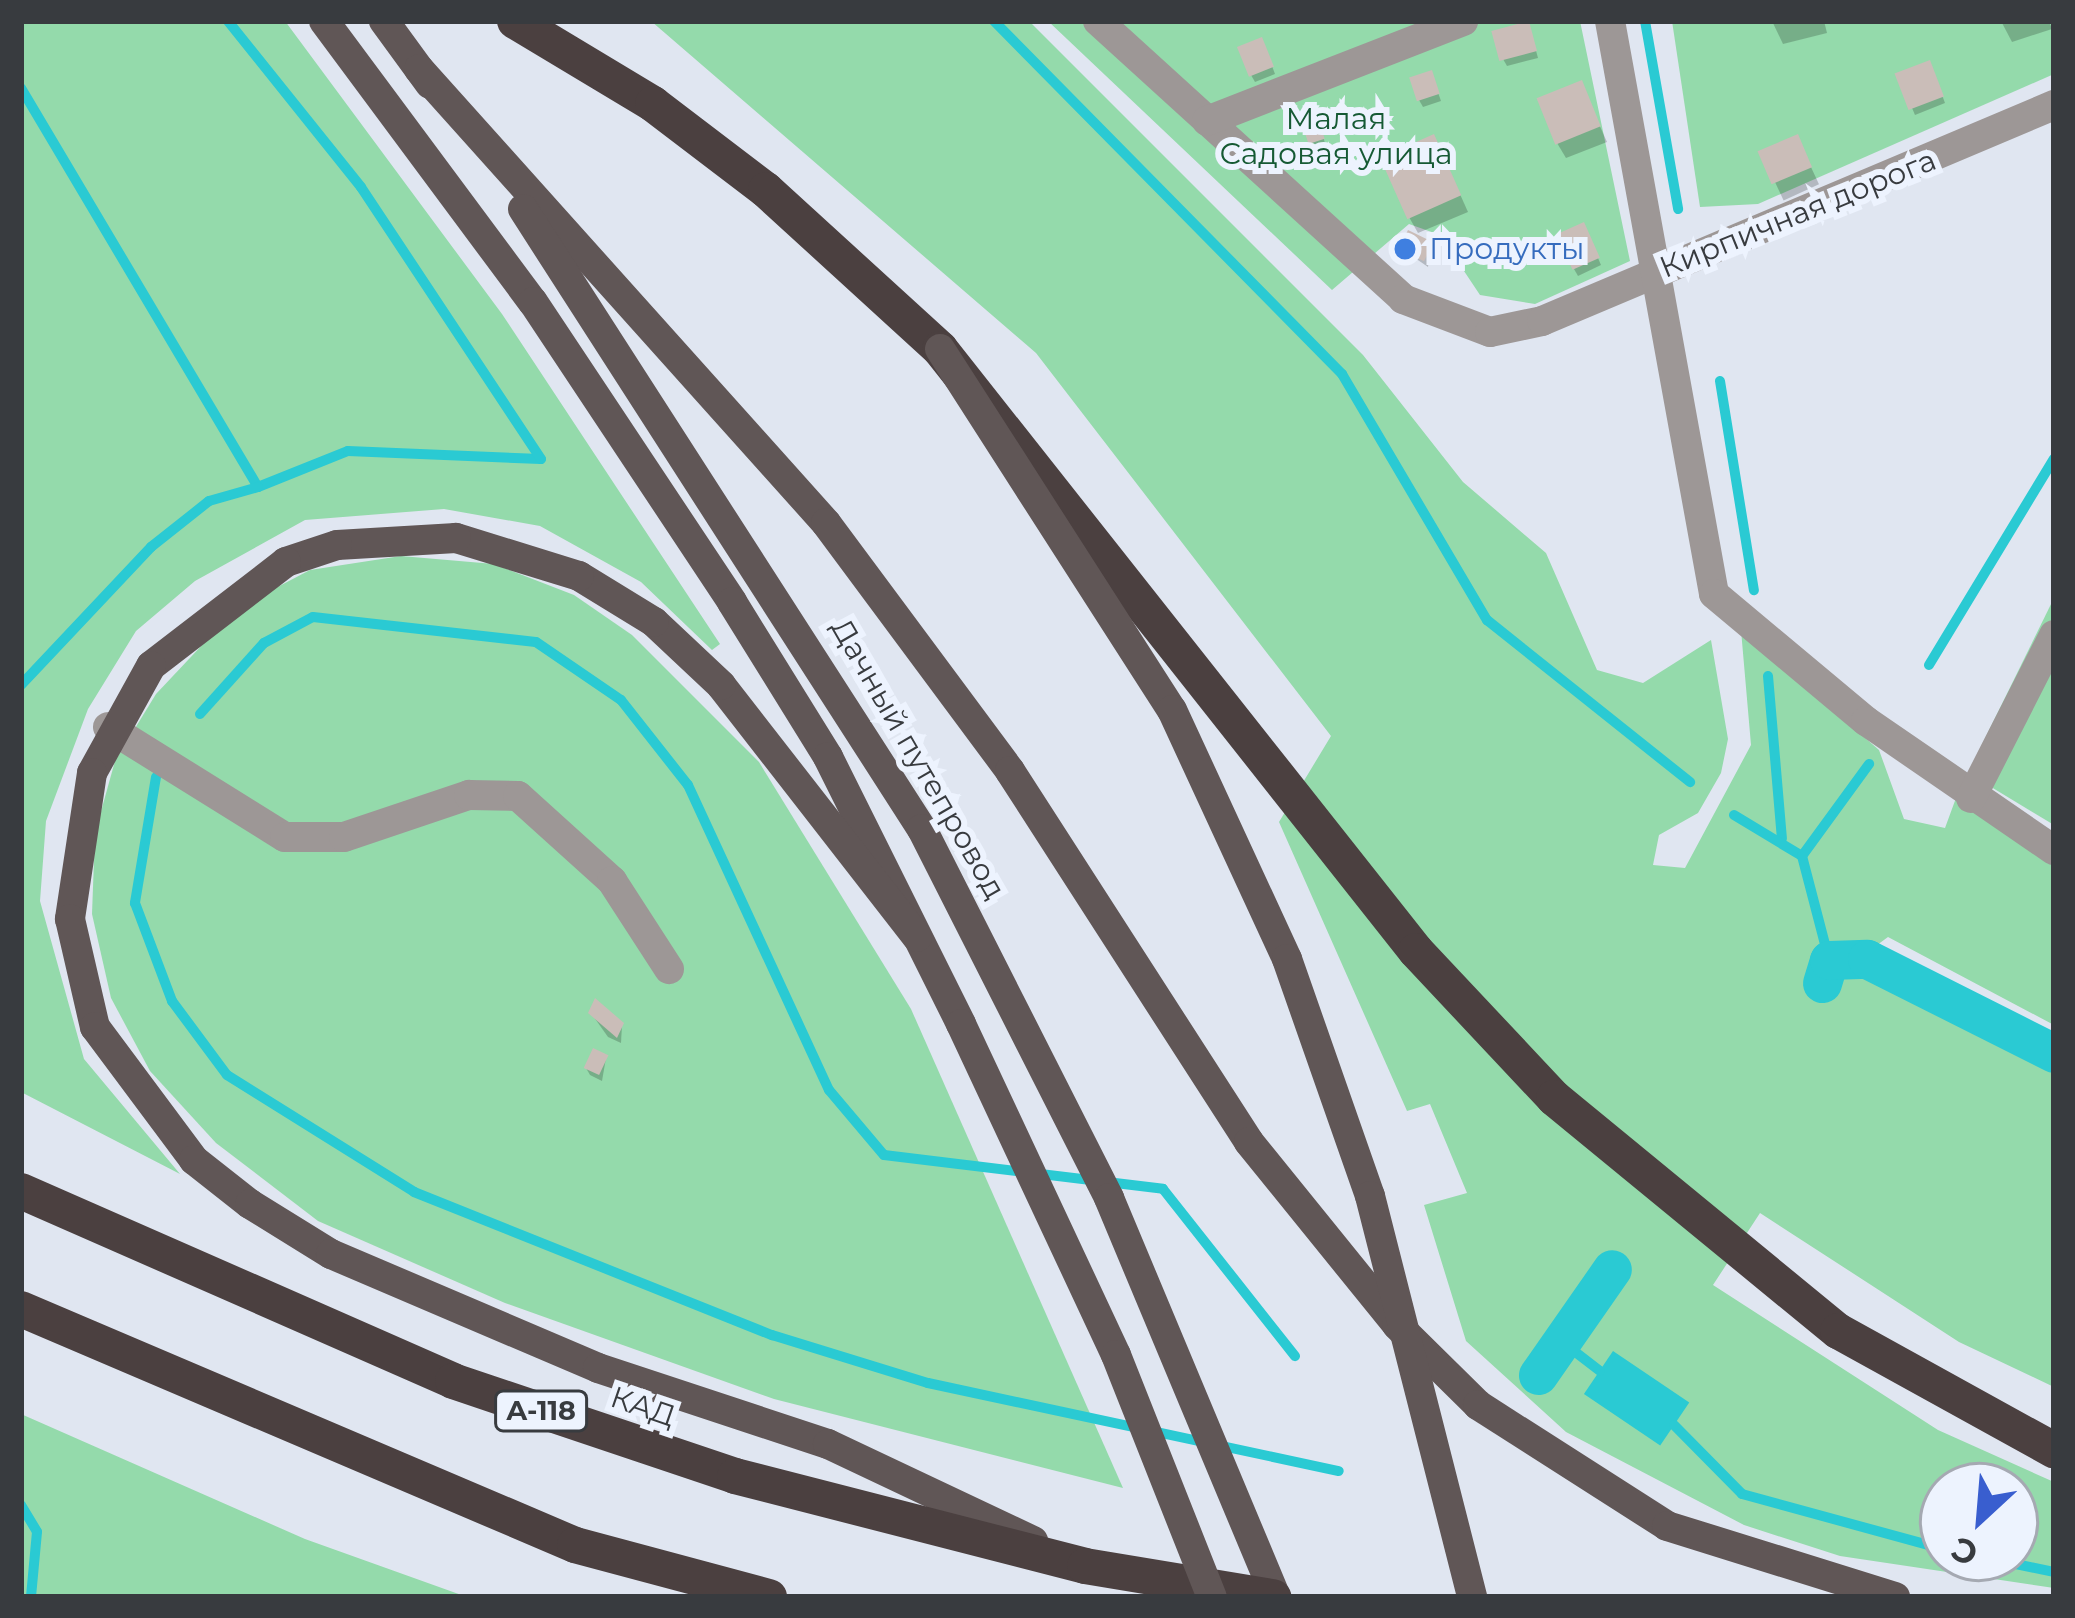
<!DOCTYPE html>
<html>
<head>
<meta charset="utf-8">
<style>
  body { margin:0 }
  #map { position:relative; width:2075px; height:1618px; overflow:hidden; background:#e0e6f1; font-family:Montserrat,sans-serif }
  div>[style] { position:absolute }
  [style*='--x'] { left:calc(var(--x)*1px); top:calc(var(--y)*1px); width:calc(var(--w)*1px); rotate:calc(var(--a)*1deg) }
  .green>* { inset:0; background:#94daab }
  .water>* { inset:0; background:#2acad3; transform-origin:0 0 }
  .shadow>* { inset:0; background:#0003; transform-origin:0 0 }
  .stream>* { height:10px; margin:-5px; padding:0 5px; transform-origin:5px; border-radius:5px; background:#2acad3 }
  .canal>* { height:39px; margin:-19.5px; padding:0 19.5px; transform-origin:19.5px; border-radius:19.5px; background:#2acad3 }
  .building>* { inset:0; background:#cabdb8; transform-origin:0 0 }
  .minor>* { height:30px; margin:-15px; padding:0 15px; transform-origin:15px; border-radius:15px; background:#9d9796 }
  .major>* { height:30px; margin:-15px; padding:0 15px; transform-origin:15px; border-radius:15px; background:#605656 }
  .highway>* { height:36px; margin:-18px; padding:0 18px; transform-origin:18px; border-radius:18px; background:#4b4040 }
  .major-bridge>* { height:30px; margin:-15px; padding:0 15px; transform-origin:15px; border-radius:15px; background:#605656 }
  .dots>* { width:33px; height:33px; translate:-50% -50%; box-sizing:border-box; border:6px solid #edf3fe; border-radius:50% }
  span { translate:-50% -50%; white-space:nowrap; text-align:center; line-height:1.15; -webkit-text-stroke:12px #edf3fe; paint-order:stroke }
  .shield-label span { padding:3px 9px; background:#edf3fe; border:3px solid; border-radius:9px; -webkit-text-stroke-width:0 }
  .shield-label { font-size:27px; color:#383b3f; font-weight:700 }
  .park-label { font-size:30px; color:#165a34 }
  .street-label { font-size:30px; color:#383b3f }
  .shop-label { font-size:30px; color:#366cbe }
  .left { translate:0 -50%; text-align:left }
  .frame { position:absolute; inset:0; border:24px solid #383b3f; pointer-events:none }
  .north { position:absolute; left:1919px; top:1462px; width:120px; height:120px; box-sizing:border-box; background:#edf3fe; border:3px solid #a5a9b2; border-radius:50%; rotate:206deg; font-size:33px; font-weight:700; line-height:48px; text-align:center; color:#383b3f }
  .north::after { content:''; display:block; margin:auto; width:42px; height:54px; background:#395ecf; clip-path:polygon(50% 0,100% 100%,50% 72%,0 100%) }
</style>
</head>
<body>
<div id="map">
  <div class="green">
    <i style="clip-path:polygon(21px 21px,285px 21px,502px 314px,720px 644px,712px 650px,641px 582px,540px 526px,444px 509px,305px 520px,195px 581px,136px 631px,88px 709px,46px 821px,40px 901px,84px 1059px,180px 1174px,21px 1092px)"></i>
    <i style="clip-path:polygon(evenodd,651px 21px,1029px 21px,1363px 355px,1463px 482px,1546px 553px,1597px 670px,1643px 683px,1711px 640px,1728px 739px,1721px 773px,1698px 813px,1659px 835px,1653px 865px,1685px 868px,1751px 745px,1741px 630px,1879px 750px,1904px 819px,1945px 828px,1956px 798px,2054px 862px,2054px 1025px,1888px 937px,1858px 959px,2054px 1062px,2054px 1387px,1959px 1342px,1760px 1213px,1713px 1285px,1938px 1430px,2054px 1482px,2054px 1588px,1840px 1556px,1744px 1525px,1566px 1432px,1466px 1341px,1424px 1205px,1467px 1193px,1430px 1104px,1407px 1111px,1279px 822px,1331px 736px,1036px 353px,651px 21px,1943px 1486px,2015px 1486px,2015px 1558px,1943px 1558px,1943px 1486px)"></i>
    <i style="clip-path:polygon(1048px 21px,1580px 21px,1630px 261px,1535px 304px,1480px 295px,1440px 235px,1409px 224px,1332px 290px)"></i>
    <i style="clip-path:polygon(1672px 21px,2054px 21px,2054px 74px,1758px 204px,1700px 207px)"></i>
    <i style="clip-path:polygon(401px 556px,494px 564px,574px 595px,632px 635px,759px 762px,911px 1009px,1123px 1488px,774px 1399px,505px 1303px,318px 1221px,216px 1143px,150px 1071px,111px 998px,92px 914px,95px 833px,115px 761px,156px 694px,237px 608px,310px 570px)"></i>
    <i style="clip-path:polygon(2054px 598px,2054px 825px,1968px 773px)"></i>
    <i style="clip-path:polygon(21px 1414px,305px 1539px,467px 1597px,21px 1597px)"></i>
  </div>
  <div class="water">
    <i style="left:1613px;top:1351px;width:92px;height:52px;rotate:34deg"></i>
  </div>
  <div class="shadow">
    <i style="clip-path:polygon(1772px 21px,1824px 21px,1827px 33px,1783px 44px)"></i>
    <i style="clip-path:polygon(2001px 21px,2049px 21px,2052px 29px,2012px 42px)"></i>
    <i style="clip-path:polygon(1531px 32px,1538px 58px,1507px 66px,1503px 59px)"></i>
    <i style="clip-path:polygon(1265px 47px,1275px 74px,1255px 82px,1251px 75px)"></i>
    <i style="clip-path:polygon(1933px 71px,1945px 103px,1915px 115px,1898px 75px)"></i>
    <i style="clip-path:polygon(1434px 81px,1441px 101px,1423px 107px,1419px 100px)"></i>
    <i style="clip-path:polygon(1581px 84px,1607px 142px,1566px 158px,1557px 143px)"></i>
    <i style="clip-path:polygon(1305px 122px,1320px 125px,1326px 147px,1316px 150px)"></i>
    <i style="left:1797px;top:137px;width:52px;height:39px;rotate:65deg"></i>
    <i style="clip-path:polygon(1442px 154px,1468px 212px,1418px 233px,1409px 217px)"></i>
    <i style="clip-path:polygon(1587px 232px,1601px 265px,1578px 276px,1574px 269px)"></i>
    <i style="clip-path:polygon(1431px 244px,1428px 267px,1402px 249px)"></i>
    <i style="clip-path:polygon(591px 1013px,622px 1025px,621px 1043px,608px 1037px)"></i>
    <i style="clip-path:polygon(606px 1058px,602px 1081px,590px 1075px,586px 1068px)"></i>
  </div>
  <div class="stream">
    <i style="--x:994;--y:21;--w:496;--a:45.4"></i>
    <i style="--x:1342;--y:374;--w:286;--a:59.5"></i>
    <i style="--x:1487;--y:620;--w:260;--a:38.6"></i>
    <i style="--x:1645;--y:21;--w:191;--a:80"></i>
    <i style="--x:21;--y:88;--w:464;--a:59.3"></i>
    <i style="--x:258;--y:487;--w:97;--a:-21.8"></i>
    <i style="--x:348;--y:451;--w:193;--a:2.4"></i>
    <i style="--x:541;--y:459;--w:326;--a:-123.5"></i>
    <i style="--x:361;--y:187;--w:213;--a:-128.7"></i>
    <i style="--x:1720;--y:381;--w:212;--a:80.8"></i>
    <i style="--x:1929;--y:665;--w:241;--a:-58.8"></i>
    <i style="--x:1768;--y:676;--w:163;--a:85.1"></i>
    <i style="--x:21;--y:685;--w:190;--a:-46.7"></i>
    <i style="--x:151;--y:547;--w:74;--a:-38.4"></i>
    <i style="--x:209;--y:501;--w:51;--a:-15.9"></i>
    <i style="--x:200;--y:714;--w:96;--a:-48"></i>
    <i style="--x:264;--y:643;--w:55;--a:-28"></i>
    <i style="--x:313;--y:617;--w:224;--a:6.4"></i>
    <i style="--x:536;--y:642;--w:103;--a:34.3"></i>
    <i style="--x:621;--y:700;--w:108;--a:51.8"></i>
    <i style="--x:688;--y:785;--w:336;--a:65.2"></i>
    <i style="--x:829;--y:1090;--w:85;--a:49.8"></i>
    <i style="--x:884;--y:1155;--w:281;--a:6.9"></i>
    <i style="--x:1163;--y:1189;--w:213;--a:51.7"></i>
    <i style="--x:156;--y:777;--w:128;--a:99.5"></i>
    <i style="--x:135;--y:903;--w:105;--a:69.3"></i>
    <i style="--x:172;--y:1001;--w:92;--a:53.4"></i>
    <i style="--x:227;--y:1075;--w:221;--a:32"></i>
    <i style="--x:414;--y:1192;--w:386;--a:21.8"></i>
    <i style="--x:772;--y:1335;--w:163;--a:17.1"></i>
    <i style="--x:928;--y:1383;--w:420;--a:12.1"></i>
    <i style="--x:1734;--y:815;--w:79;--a:31.1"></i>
    <i style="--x:1802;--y:856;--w:107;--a:75.4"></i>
    <i style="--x:1802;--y:856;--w:114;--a:-53.9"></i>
    <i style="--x:1561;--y:1341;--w:49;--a:37.6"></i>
    <i style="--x:1674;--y:1425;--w:97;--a:45.4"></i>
    <i style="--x:1742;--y:1494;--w:208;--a:15.3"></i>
    <i style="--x:21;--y:1505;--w:31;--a:59"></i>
    <i style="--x:37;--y:1532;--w:65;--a:95.3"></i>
    <i style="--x:1987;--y:1558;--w:68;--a:11.8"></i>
  </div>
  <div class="canal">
    <i style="--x:1822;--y:983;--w:24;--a:-73"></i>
    <i style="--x:1829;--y:960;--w:38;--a:-2"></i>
    <i style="--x:1867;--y:959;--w:209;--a:26.7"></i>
    <i style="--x:1538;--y:1375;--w:129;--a:-55.1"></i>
  </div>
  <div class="building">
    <i style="left:1529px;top:21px;width:31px;height:39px;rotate:75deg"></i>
    <i style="left:1262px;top:37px;width:32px;height:27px;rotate:68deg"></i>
    <i style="left:1930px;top:60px;width:39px;height:38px;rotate:69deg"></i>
    <i style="left:1432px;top:70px;width:25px;height:24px;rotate:72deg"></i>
    <i style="left:1582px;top:80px;width:50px;height:49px;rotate:68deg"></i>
    <i style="left:1317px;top:115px;width:25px;height:17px;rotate:72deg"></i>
    <i style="left:1434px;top:134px;width:67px;height:59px;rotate:66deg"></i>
    <i style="left:1798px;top:134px;width:36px;height:44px;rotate:67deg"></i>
    <i style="left:1584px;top:222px;width:39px;height:30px;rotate:66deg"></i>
    <i style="left:1408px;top:230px;width:28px;height:21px;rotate:26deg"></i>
    <i style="clip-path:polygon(595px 998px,624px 1023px,617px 1038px,588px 1013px)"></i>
    <i style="left:593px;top:1048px;width:17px;height:22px;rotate:25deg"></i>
  </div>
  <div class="minor">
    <i style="--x:1098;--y:21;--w:413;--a:42.3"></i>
    <i style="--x:1403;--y:299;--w:93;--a:20.8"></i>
    <i style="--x:1490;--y:332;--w:53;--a:-11.9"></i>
    <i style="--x:1542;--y:321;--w:556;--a:-22.87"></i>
    <i style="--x:1610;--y:21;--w:582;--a:79.71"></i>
    <i style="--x:1714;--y:594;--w:198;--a:39.9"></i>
    <i style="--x:1866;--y:721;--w:228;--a:34.5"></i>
    <i style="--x:1207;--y:121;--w:275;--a:-21.3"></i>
    <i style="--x:108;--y:727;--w:208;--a:31.9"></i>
    <i style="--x:285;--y:837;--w:59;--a:0"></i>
    <i style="--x:344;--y:837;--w:132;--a:-18.6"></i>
    <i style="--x:469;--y:795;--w:49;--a:1.2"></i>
    <i style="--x:518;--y:796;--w:127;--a:42.1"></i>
    <i style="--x:612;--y:881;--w:105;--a:57.1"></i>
    <i style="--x:1971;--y:798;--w:183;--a:-63"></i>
  </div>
  <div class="major">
    <i style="--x:324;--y:21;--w:350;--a:53.4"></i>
    <i style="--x:533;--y:302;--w:360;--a:56.4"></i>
    <i style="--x:732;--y:602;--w:182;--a:58.2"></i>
    <i style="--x:828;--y:757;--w:298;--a:63.5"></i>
    <i style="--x:384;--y:21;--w:78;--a:53.9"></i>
    <i style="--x:419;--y:69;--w:610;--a:48.12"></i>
    <i style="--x:826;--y:523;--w:309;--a:53.4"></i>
    <i style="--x:1010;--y:771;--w:441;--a:57.2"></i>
    <i style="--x:1249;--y:1142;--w:235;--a:51"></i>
    <i style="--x:1397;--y:1325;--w:114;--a:44.6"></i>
    <i style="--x:1478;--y:1405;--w:224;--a:32.6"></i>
    <i style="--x:1667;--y:1526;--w:239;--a:17.3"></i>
    <i style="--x:523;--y:209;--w:737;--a:57.24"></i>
    <i style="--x:922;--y:829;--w:414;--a:63.1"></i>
    <i style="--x:1109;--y:1198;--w:433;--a:67.3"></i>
    <i style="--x:917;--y:937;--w:319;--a:-127.9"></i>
    <i style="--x:721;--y:685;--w:92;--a:-136.8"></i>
    <i style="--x:654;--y:622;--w:88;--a:-148.5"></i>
    <i style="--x:579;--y:576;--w:129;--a:-162.8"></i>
    <i style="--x:456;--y:538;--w:119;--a:176.6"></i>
    <i style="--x:337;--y:545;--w:54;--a:161.6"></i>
    <i style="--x:286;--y:562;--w:170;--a:142.4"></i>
    <i style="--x:151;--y:666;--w:122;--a:118.9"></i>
    <i style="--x:92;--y:773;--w:148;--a:98.6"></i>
    <i style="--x:70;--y:919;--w:111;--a:77"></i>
    <i style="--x:95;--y:1027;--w:166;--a:53.3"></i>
    <i style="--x:194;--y:1160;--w:71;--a:38.2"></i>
    <i style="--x:250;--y:1204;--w:95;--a:31.7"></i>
    <i style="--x:331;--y:1254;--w:290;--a:23.1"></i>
    <i style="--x:598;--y:1368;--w:242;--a:18.3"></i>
    <i style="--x:828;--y:1444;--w:227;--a:25.3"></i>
  </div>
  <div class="highway">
    <i style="--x:515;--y:21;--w:161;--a:31"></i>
    <i style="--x:653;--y:104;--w:142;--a:37.3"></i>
    <i style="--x:766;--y:190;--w:236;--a:42.4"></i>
    <i style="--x:940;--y:349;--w:767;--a:51.67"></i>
    <i style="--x:1416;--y:951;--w:202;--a:46.8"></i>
    <i style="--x:1554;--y:1098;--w:367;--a:39.4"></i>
    <i style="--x:1838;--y:1331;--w:247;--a:28.9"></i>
    <i style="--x:21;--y:1191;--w:472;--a:23.7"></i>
    <i style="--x:453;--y:1381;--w:298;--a:18.6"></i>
    <i style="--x:735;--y:1476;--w:361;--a:14.4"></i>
    <i style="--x:1085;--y:1566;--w:191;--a:9.4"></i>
    <i style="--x:21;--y:1309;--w:602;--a:23.07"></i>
    <i style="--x:575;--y:1545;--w:201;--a:15"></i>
  </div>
  <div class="major-bridge">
    <i style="--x:940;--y:349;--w:429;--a:57.3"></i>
    <i style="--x:1172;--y:710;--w:274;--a:65.2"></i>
    <i style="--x:1287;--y:959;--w:251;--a:70.7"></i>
    <i style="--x:1370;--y:1196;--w:414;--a:75.7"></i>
    <i style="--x:961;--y:1024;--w:365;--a:64.9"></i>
    <i style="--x:1116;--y:1355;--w:260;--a:68.4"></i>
  </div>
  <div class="dots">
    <i style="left:1405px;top:249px;background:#3f7fe0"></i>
  </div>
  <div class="shield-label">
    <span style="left:541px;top:1411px">А-118</span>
  </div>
  <div class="park-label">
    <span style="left:1336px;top:136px">Малая<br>Садовая улица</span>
  </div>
  <div class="street-label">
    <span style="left:1798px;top:214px;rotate:-22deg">Кирпичная дорога</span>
    <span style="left:918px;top:759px;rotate:60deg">Дачный путепровод</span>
    <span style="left:643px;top:1407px;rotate:19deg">КАД</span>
  </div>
  <div class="shop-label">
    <span class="left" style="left:1429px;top:249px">Продукты</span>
  </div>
  <div class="frame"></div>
  <div class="north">С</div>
</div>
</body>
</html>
